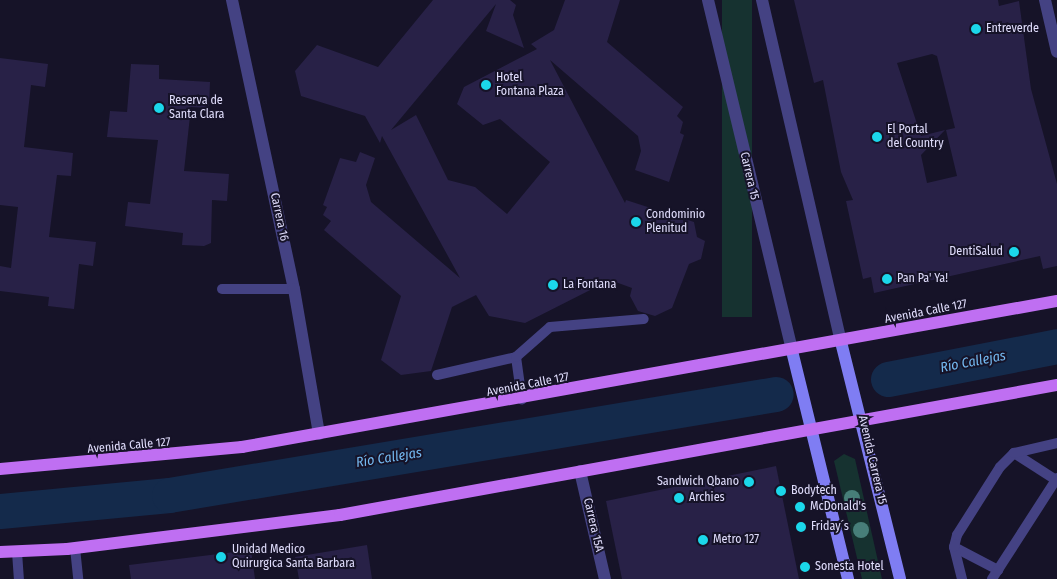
<!DOCTYPE html>
<html>
<head>
<meta charset="utf-8">
<style>
  body { margin:0 }
  #map { position:relative; width:1057px; height:579px; overflow:hidden; background:#161328; font-family:"Fira Sans Condensed",sans-serif }
  div>[style] { position:absolute }
  [style*='--x'] { left:calc(var(--x)*1px); top:calc(var(--y)*1px); width:calc(var(--w)*1px); rotate:calc(var(--a)*1deg) }
  .green>* { inset:0; background:#163230; transform-origin:0 0 }
  .river>* { height:35px; margin:-17.5px; padding:0 17.5px; transform-origin:17.5px; border-radius:17.5px; background:#142a4b }
  .building>* { inset:0; background:#282147 }
  .service>* { height:10px; margin:-5px; padding:0 5px; transform-origin:5px; border-radius:5px; background:#444283 }
  .minor>* { height:12px; margin:-6px; padding:0 6px; transform-origin:6px; border-radius:6px; background:#444283 }
  .secondary>* { height:12px; margin:-6px; padding:0 6px; transform-origin:6px; border-radius:6px; background:#7f7df3 }
  .primary>* { height:12px; margin:-6px; padding:0 6px; transform-origin:6px; border-radius:6px; background:#bf6ff2 }
  .trees>* { width:16px; height:16px; margin:-8px; border-radius:50%; background:#477e79 }
  .dots>* { width:14px; height:14px; translate:-50% -50%; box-sizing:border-box; border:2px solid #161328; border-radius:50% }
  span { translate:-50% -50%; white-space:nowrap; text-align:center; line-height:1.15; -webkit-text-stroke:4px #161328; paint-order:stroke }
  .poi-label { font-size:12px; color:#e0ddfc }
  .left { translate:0 -50%; text-align:left }
  .right { translate:-100% -50%; text-align:right }
  .street-label { font-size:12px; color:#e0ddfc }
  .water-label { font-size:14px; color:#75baf2; font-style:italic }
</style>
</head>
<body>
<div id="map">
  <div class="green">
    <i style="left:722px;top:0;width:30px;height:317px"></i>
    <i style="clip-path:polygon(844px 454px,855px 459px,882px 579px,862px 579px,834px 461px)"></i>
  </div>
  <div class="river">
    <i style="--x:888;--y:379;--w:172;--a:-11"></i>
    <i style="--x:0;--y:511;--w:170;--a:-5.4"></i>
    <i style="--x:169;--y:495;--w:615;--a:-9.45"></i>
  </div>
  <div class="building">
    <i style="clip-path:polygon(433px 0,510px 0,516px 5px,513px 15px,524px 48px,486px 31px,496px 4px,391px 130px,416px 115px,448px 180px,475px 187px,507px 214px,550px 162px,500px 119px,483px 125px,457px 104px,464px 87px,537px 49px,531px 44px,554px 30px,565px 0,620px 0,607px 42px,683px 107px,677px 116px,683px 122px,680px 133px,684px 135px,669px 182px,635px 170px,641px 151px,638px 136px,550px 60px,625px 203px,626px 200px,694px 222px,697px 237px,705px 241px,701px 259px,689px 264px,672px 308px,655px 316px,638px 311px,630px 296px,632px 288px,610px 280px,525px 323px,489px 316px,476px 295px,452px 307px,431px 371px,401px 375px,381px 360px,401px 296px,324px 230px,331px 221px,323px 215px,327px 207px,323px 205px,340px 158px,356px 162px,360px 152px,375px 158px,366px 185px,371px 202px,460px 278px,382px 136px,380px 143px,365px 116px,301px 96px,295px 71px,317px 45px,378px 67px)"></i>
    <i style="clip-path:polygon(evenodd,794px 0,998px 0,999px 6px,1019px 1px,1031px 89px,1057px 184px,1057px 266px,1043px 269px,1040px 256px,874px 293px,871px 277px,863px 279px,846px 201px,853px 200px,841px 172px,823px 80px,814px 83px,794px 0,932px 54px,937px 56px,955px 128px,946px 130px,957px 176px,927px 183px,921px 155px,945px 130px,921px 136px,897px 63px,932px 54px)"></i>
    <i style="clip-path:polygon(0 58px,48px 64px,45px 87px,31px 85px,24px 147px,73px 153px,71px 176px,57px 175px,49px 237px,96px 242px,93px 266px,79px 264px,74px 309px,48px 306px,49px 297px,0 291px,0 266px,11px 268px,18px 207px,0 205px)"></i>
    <i style="clip-path:polygon(131px 64px,159px 65px,159px 79px,210px 82px,209px 108px,191px 107px,184px 171px,229px 174px,227px 201px,212px 200px,211px 243px,204px 246px,182px 245px,183px 233px,125px 226px,128px 202px,150px 204px,158px 140px,107px 137px,110px 111px,127px 112px)"></i>
    <i style="clip-path:polygon(776px 466px,799px 579px,622px 579px,606px 501px)"></i>
    <i style="clip-path:polygon(367px 545px,372px 579px,299px 579px,295px 557px)"></i>
    <i style="clip-path:polygon(251px 550px,255px 579px,131px 579px,129px 565px)"></i>
  </div>
  <div class="service">
    <i style="--x:222;--y:289;--w:72;--a:0"></i>
    <i style="--x:516;--y:357;--w:43;--a:82.1"></i>
    <i style="--x:437;--y:375;--w:81;--a:-12.8"></i>
    <i style="--x:516;--y:357;--w:45;--a:-41.4"></i>
    <i style="--x:550;--y:327;--w:94;--a:-4.9"></i>
    <i style="--x:1014;--y:453;--w:50;--a:32.7"></i>
    <i style="--x:954;--y:547;--w:50;--a:27.6"></i>
    <i style="--x:75;--y:548;--w:31;--a:84"></i>
    <i style="--x:17;--y:552;--w:27;--a:86"></i>
    <i style="--x:962;--y:579;--w:33;--a:-104"></i>
    <i style="--x:954;--y:547;--w:12;--a:-76"></i>
    <i style="--x:957;--y:535;--w:80;--a:-57.7"></i>
    <i style="--x:1000;--y:467;--w:20;--a:-45"></i>
    <i style="--x:1014;--y:453;--w:44;--a:-13.1"></i>
    <i style="--x:992;--y:579;--w:120;--a:-57.2"></i>
  </div>
  <div class="minor">
    <i style="--x:232;--y:0;--w:296;--a:77.9"></i>
    <i style="--x:294;--y:289;--w:147;--a:80.2"></i>
    <i style="--x:708;--y:0;--w:361;--a:76.5"></i>
    <i style="--x:762;--y:0;--w:351;--a:77"></i>
    <i style="--x:1045;--y:0;--w:53;--a:77"></i>
    <i style="--x:580;--y:471;--w:111;--a:77"></i>
  </div>
  <div class="secondary">
    <i style="--x:841;--y:342;--w:244;--a:76"></i>
    <i style="--x:792;--y:351;--w:235;--a:76.2"></i>
  </div>
  <div class="primary">
    <i style="--x:0;--y:469;--w:243;--a:-5.2"></i>
    <i style="--x:242;--y:447;--w:828;--a:-10.16"></i>
    <i style="--x:0;--y:552;--w:67;--a:-2.6"></i>
    <i style="--x:67;--y:549;--w:275;--a:-7.1"></i>
    <i style="--x:340;--y:515;--w:729;--a:-10.28"></i>
  </div>
  <div class="trees">
    <i style="left:852px;top:498px"></i>
    <i style="left:861px;top:530px"></i>
  </div>
  <div class="dots">
    <i style="left:976px;top:29px;background:#1bd7ea"></i>
    <i style="left:486px;top:85px;background:#1bd7ea"></i>
    <i style="left:159px;top:108px;background:#1bd7ea"></i>
    <i style="left:877px;top:137px;background:#1bd7ea"></i>
    <i style="left:636px;top:222px;background:#1bd7ea"></i>
    <i style="left:1014px;top:252px;background:#1bd7ea"></i>
    <i style="left:887px;top:279px;background:#1bd7ea"></i>
    <i style="left:553px;top:285px;background:#1bd7ea"></i>
    <i style="left:749px;top:482px;background:#1bd7ea"></i>
    <i style="left:781px;top:491px;background:#1bd7ea"></i>
    <i style="left:679px;top:498px;background:#1bd7ea"></i>
    <i style="left:800px;top:507px;background:#1bd7ea"></i>
    <i style="left:801px;top:527px;background:#1bd7ea"></i>
    <i style="left:703px;top:540px;background:#1bd7ea"></i>
    <i style="left:221px;top:557px;background:#1bd7ea"></i>
    <i style="left:805px;top:567px;background:#1bd7ea"></i>
  </div>
  <div class="poi-label">
    <span class="left" style="left:986px;top:29px">Entreverde</span>
    <span class="left" style="left:496px;top:85px">Hotel<br>Fontana Plaza</span>
    <span class="left" style="left:169px;top:108px">Reserva de<br>Santa Clara</span>
    <span class="left" style="left:887px;top:137px">El Portal<br>del Country</span>
    <span class="left" style="left:646px;top:222px">Condominio<br>Plenitud</span>
    <span class="right" style="left:1003px;top:252px">DentiSalud</span>
    <span class="left" style="left:897px;top:279px">Pan Pa' Ya!</span>
    <span class="left" style="left:563px;top:285px">La Fontana</span>
    <span class="right" style="left:739px;top:482px">Sandwich Qbano</span>
    <span class="left" style="left:791px;top:491px">Bodytech</span>
    <span class="left" style="left:689px;top:498px">Archies</span>
    <span class="left" style="left:810px;top:507px">McDonald's</span>
    <span class="left" style="left:811px;top:527px">Friday´s</span>
    <span class="left" style="left:713px;top:540px">Metro 127</span>
    <span class="left" style="left:232px;top:557px">Unidad Medico<br>Quirurgica Santa Barbara</span>
    <span class="left" style="left:815px;top:567px">Sonesta Hotel</span>
  </div>
  <div class="street-label">
    <span style="left:749px;top:176px;rotate:77deg">Carrera 15</span>
    <span style="left:279px;top:217px;rotate:78deg">Carrera 16</span>
    <span style="left:926px;top:312px;rotate:-11deg">Avenida Calle 127</span>
    <span style="left:528px;top:385px;rotate:-11deg">Avenida Calle 127</span>
    <span style="left:129px;top:446px;rotate:-5deg">Avenida Calle 127</span>
    <span style="left:872px;top:460px;rotate:77deg">Avenida Carrera 15</span>
    <span style="left:593px;top:525px;rotate:77deg">Carrera 15A</span>
  </div>
  <div class="water-label">
    <span style="left:973px;top:362px;rotate:-11deg">Río Callejas</span>
    <span style="left:389px;top:458px;rotate:-9deg">Río Callejas</span>
  </div>
</div>
</body>
</html>
